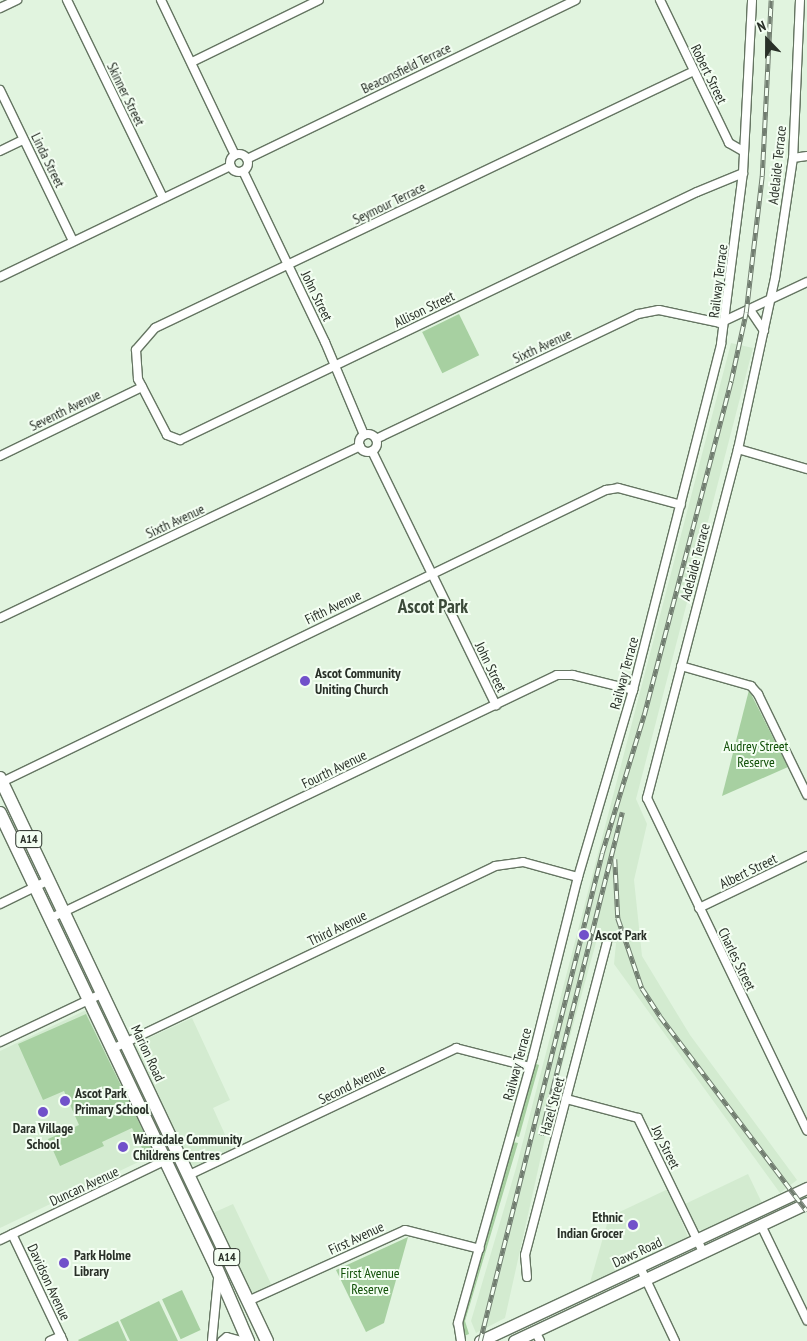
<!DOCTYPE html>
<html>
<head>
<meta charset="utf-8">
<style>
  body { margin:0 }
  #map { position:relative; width:807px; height:1341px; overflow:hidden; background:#e1f4df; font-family:"PT Sans Narrow",sans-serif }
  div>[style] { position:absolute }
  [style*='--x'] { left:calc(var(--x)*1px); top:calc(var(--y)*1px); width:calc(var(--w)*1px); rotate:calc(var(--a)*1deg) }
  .built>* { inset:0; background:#d3ebd0 }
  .green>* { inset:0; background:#a7d0a1; transform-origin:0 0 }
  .roads { filter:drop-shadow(1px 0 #657562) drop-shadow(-1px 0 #657562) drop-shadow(0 1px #657562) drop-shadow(0 -1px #657562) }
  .street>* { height:8px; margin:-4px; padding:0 4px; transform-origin:4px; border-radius:4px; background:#fff }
  .street>.ring { margin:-4px; padding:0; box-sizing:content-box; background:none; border:8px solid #fff; border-radius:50% }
  .secondary>* { height:11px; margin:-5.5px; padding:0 5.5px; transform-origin:5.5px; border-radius:5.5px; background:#fff }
  .primary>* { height:12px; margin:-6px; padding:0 6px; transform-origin:6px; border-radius:6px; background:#fff }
  .rail>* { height:4.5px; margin-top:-2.25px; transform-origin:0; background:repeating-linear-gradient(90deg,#f3fef2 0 8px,#717d70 0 16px); box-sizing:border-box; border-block:1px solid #717d70 }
  .dots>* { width:14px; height:14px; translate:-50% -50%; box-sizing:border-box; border:2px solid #f3fef2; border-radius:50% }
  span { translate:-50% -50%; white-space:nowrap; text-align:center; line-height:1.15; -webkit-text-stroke:4px #f3fef2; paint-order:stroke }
  .shield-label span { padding:1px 4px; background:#f3fef2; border:1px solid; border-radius:4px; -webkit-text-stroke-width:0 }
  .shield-label { font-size:12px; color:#293028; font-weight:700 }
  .street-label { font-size:14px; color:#293028 }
  .poi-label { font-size:14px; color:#293028; font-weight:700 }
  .left { translate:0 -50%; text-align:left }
  .right { translate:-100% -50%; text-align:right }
  .park-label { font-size:14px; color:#115008 }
  .district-label { font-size:19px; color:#3c4b3a; font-weight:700 }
  .north { position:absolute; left:742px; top:15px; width:50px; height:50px; -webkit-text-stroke:4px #f3fef2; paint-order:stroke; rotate:338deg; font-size:14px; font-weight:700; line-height:20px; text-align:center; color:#293028 }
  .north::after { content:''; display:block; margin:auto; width:18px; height:22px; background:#293028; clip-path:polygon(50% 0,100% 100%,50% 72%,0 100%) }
</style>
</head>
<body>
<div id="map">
  <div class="built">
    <i style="clip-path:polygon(731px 343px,753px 348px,636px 799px,647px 824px,634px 880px,642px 956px,690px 1035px,797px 1180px,780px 1193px,614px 964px,616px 943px,597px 939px,558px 1080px,505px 1318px,476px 1333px,471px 1321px,516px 1168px)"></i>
    <i style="clip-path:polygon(84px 1011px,90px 1013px,154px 1152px,151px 1156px,0 1228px,0 1051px)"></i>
    <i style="clip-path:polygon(192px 1018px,230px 1100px,213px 1108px,232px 1150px,196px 1167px,187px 1162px,134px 1050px,138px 1043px)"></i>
    <i style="clip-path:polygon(748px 1174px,762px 1203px,705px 1231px,697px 1229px,685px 1204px)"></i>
    <i style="clip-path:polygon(668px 1189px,688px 1237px,589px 1286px,609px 1217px)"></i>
    <i style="clip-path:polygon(233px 1204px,272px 1286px,257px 1294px,249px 1291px,213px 1213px)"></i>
  </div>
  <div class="green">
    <i style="left:459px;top:314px;width:46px;height:41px;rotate:64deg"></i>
    <i style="clip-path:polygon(749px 690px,788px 767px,722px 796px)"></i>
    <i style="clip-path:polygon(86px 1014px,153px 1151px,145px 1154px,132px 1128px,102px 1142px,104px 1146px,60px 1166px,48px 1139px,79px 1125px,64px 1091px,43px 1100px,18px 1044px)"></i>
    <i style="clip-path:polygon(534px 1063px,539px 1065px,519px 1137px,515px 1136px)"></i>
    <i style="clip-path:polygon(513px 1142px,518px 1143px,465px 1321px,469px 1334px,464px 1336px,463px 1319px)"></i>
    <i style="clip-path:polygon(408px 1237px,384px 1323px,366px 1332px,336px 1270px)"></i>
    <i style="left:182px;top:1290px;width:44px;height:22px;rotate:65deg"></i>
    <i style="clip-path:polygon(159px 1301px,178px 1341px,130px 1341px,120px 1320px)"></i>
    <i style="clip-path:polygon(118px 1321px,127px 1341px,79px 1341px,78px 1340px)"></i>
  </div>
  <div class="roads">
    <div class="street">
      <i style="--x:67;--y:0;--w:220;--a:64.1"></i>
      <i style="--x:161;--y:0;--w:172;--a:64.5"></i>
      <i style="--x:660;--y:0;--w:159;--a:64.2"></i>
      <i style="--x:729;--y:143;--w:16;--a:30"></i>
      <i style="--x:800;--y:0;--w:158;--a:92.5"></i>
      <i style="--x:793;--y:158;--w:121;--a:98.5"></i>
      <i style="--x:775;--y:278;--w:175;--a:102.2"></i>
      <i style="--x:738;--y:449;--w:361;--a:104.6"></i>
      <i style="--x:647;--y:798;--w:369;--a:64.3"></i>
      <i style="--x:0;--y:8;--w:19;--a:-25"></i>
      <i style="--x:192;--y:62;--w:141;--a:-26"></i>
      <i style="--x:694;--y:71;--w:597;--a:154.51"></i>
      <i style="--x:155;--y:328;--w:29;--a:131"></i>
      <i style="--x:136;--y:350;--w:29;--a:86"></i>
      <i style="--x:138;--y:379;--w:63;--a:62.6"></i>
      <i style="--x:167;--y:435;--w:14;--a:21"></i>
      <i style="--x:180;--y:440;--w:573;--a:-25.63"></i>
      <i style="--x:697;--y:192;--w:50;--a:-22.4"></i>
      <i style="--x:0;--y:90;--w:168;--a:64.2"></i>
      <i style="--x:0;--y:151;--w:25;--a:-26"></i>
      <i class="ring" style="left:230px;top:154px;width:10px;height:10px"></i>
      <i style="--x:793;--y:158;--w:14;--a:-8"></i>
      <i style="--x:247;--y:159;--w:365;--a:-25.8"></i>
      <i style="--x:243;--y:171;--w:190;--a:64.4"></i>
      <i style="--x:325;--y:342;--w:101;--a:67.2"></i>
      <i style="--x:0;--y:277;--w:256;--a:-25.7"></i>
      <i style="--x:750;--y:310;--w:25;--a:56"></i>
      <i class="ring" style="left:359px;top:434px;width:10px;height:10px"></i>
      <i style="--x:376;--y:439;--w:290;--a:-25.5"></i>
      <i style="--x:638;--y:314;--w:21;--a:-11"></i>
      <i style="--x:659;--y:310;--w:62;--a:12"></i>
      <i style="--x:720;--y:323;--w:96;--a:-25.2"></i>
      <i style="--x:738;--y:449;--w:72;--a:16.2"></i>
      <i style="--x:372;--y:451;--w:283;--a:64"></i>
      <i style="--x:0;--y:456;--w:158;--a:-25.9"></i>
      <i style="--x:0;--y:618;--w:399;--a:-25.5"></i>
      <i style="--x:681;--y:666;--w:73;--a:15.9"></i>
      <i style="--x:751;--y:686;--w:11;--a:49"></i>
      <i style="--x:758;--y:694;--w:112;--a:64.1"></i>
      <i style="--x:2;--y:782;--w:671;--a:-25.8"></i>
      <i style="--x:606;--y:490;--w:12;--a:-9"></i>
      <i style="--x:618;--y:488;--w:65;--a:15.1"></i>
      <i style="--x:0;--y:904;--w:55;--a:-26.1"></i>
      <i style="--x:699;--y:908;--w:120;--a:-25.7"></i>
      <i style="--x:51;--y:918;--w:561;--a:-25.65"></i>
      <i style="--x:557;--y:675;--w:16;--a:0"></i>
      <i style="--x:573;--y:675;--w:62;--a:14"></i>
      <i style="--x:0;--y:1042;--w:114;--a:-25.4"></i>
      <i style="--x:112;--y:1049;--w:424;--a:-25.5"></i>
      <i style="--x:495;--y:866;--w:28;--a:-8"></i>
      <i style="--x:523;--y:862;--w:57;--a:15.3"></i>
      <i style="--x:566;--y:1099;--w:74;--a:14.8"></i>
      <i style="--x:638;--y:1118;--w:149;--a:64.1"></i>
      <i style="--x:189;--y:1175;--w:296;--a:-25.4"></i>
      <i style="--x:456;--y:1048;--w:76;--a:14.4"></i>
      <i style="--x:761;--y:1225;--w:106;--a:64.2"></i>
      <i style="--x:12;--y:1234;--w:119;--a:64.5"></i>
      <i style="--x:0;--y:1240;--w:199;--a:-25.7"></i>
      <i style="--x:640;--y:1267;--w:82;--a:64.7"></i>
      <i style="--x:527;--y:1277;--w:22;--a:-95"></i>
      <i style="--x:525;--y:1255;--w:324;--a:-75.3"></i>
      <i style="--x:248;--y:1301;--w:172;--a:-24.3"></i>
      <i style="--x:405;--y:1230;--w:77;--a:14.2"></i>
      <i style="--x:535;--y:1331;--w:11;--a:63"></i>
      <i style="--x:50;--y:1341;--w:12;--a:-24"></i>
      <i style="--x:212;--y:1341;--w:62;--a:-84.5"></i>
      <i style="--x:222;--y:1341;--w:6;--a:-39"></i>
      <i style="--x:227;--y:1337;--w:15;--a:16"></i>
      <i style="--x:461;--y:1341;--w:18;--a:-99"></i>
      <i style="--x:458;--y:1323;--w:277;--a:-74.3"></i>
      <i style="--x:533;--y:1056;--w:185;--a:-75.9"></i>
      <i style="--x:578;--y:877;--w:195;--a:-73.6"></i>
      <i style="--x:633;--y:690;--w:357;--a:-75.7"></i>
      <i style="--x:721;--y:344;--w:172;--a:-82.7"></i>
      <i style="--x:743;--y:173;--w:173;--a:-87"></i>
    </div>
    <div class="secondary">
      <i style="--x:480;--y:1341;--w:361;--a:-25.1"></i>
      <i style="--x:514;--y:1341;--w:324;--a:-25.2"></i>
    </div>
    <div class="primary">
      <i style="--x:0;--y:778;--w:623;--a:64.63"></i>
      <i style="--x:0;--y:813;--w:503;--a:64.56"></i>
      <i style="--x:216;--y:1267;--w:81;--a:66.6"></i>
    </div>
  </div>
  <div class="rail">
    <i style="--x:615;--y:859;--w:59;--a:87.1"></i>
    <i style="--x:618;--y:918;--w:74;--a:71.1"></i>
    <i style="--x:642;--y:988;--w:33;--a:57"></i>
    <i style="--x:660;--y:1016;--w:244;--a:53"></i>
    <i style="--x:541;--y:1135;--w:333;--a:-75.9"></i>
    <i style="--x:480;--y:1341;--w:503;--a:-75.96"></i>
    <i style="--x:602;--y:853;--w:144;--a:-73.1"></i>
    <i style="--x:644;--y:715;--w:345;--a:-75.4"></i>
    <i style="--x:731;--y:381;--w:71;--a:-77.7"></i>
    <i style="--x:746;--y:312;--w:137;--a:-83.3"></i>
    <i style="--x:762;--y:176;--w:176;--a:-87.1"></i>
  </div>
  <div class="dots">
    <i style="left:305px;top:681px;background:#7151ca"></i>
    <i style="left:584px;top:935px;background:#7151ca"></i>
    <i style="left:65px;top:1101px;background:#7151ca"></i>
    <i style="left:43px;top:1112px;background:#7151ca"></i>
    <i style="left:123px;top:1147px;background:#7151ca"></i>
    <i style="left:633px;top:1225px;background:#7151ca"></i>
    <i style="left:64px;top:1263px;background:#7151ca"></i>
  </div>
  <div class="shield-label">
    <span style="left:29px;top:839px">A14</span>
    <span style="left:227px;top:1257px">A14</span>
  </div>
  <div class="street-label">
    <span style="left:406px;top:68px;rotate:-26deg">Beaconsfield Terrace</span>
    <span style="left:709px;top:74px;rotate:64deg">Robert Street</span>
    <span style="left:126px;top:94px;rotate:64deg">Skinner Street</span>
    <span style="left:48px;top:160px;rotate:64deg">Linda Street</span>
    <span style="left:777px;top:165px;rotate:-84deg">Adelaide Terrace</span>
    <span style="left:389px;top:203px;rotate:-26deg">Seymour Terrace</span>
    <span style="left:718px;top:281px;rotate:-83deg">Railway Terrace</span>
    <span style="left:317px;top:296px;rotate:64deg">John Street</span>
    <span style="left:424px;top:309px;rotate:-26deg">Allison Street</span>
    <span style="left:542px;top:346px;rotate:-25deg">Sixth Avenue</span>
    <span style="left:65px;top:410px;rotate:-26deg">Seventh Avenue</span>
    <span style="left:175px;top:521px;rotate:-25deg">Sixth Avenue</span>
    <span style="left:695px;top:562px;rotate:-75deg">Adelaide Terrace</span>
    <span style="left:333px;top:607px;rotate:-26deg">Fifth Avenue</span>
    <span style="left:491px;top:667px;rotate:64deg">John Street</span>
    <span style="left:624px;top:673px;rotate:-75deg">Railway Terrace</span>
    <span style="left:334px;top:769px;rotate:-26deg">Fourth Avenue</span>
    <span style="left:748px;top:871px;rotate:-26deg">Albert Street</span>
    <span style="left:337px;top:928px;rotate:-26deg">Third Avenue</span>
    <span style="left:737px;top:959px;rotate:64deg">Charles Street</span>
    <span style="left:148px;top:1053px;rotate:65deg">Marion Road</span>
    <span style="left:517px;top:1064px;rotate:-75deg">Railway Terrace</span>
    <span style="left:352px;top:1084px;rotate:-26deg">Second Avenue</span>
    <span style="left:552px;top:1106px;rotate:-75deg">Hazel Street</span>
    <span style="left:666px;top:1147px;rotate:64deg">Joy Street</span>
    <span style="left:84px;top:1186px;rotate:-25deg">Duncan Avenue</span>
    <span style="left:356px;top:1238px;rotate:-25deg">First Avenue</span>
    <span style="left:637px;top:1252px;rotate:-25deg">Daws Road</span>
    <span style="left:49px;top:1282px;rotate:65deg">Davidson Avenue</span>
  </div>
  <div class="poi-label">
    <span class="left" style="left:315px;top:681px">Ascot Community<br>Uniting Church</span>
    <span class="left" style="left:595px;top:935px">Ascot Park</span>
    <span class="left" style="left:75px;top:1101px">Ascot Park<br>Primary School</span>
    <span style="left:43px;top:1136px">Dara Village<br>School</span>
    <span class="left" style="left:133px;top:1147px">Warradale Community<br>Childrens Centres</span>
    <span class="right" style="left:623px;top:1225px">Ethnic<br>Indian Grocer</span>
    <span class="left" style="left:74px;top:1263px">Park Holme<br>Library</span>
  </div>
  <div class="park-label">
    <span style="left:756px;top:754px">Audrey Street<br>Reserve</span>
    <span style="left:370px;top:1281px">First Avenue<br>Reserve</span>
  </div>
  <div class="district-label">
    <span style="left:433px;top:607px">Ascot Park</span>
  </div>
  <div class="north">N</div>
</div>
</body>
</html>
